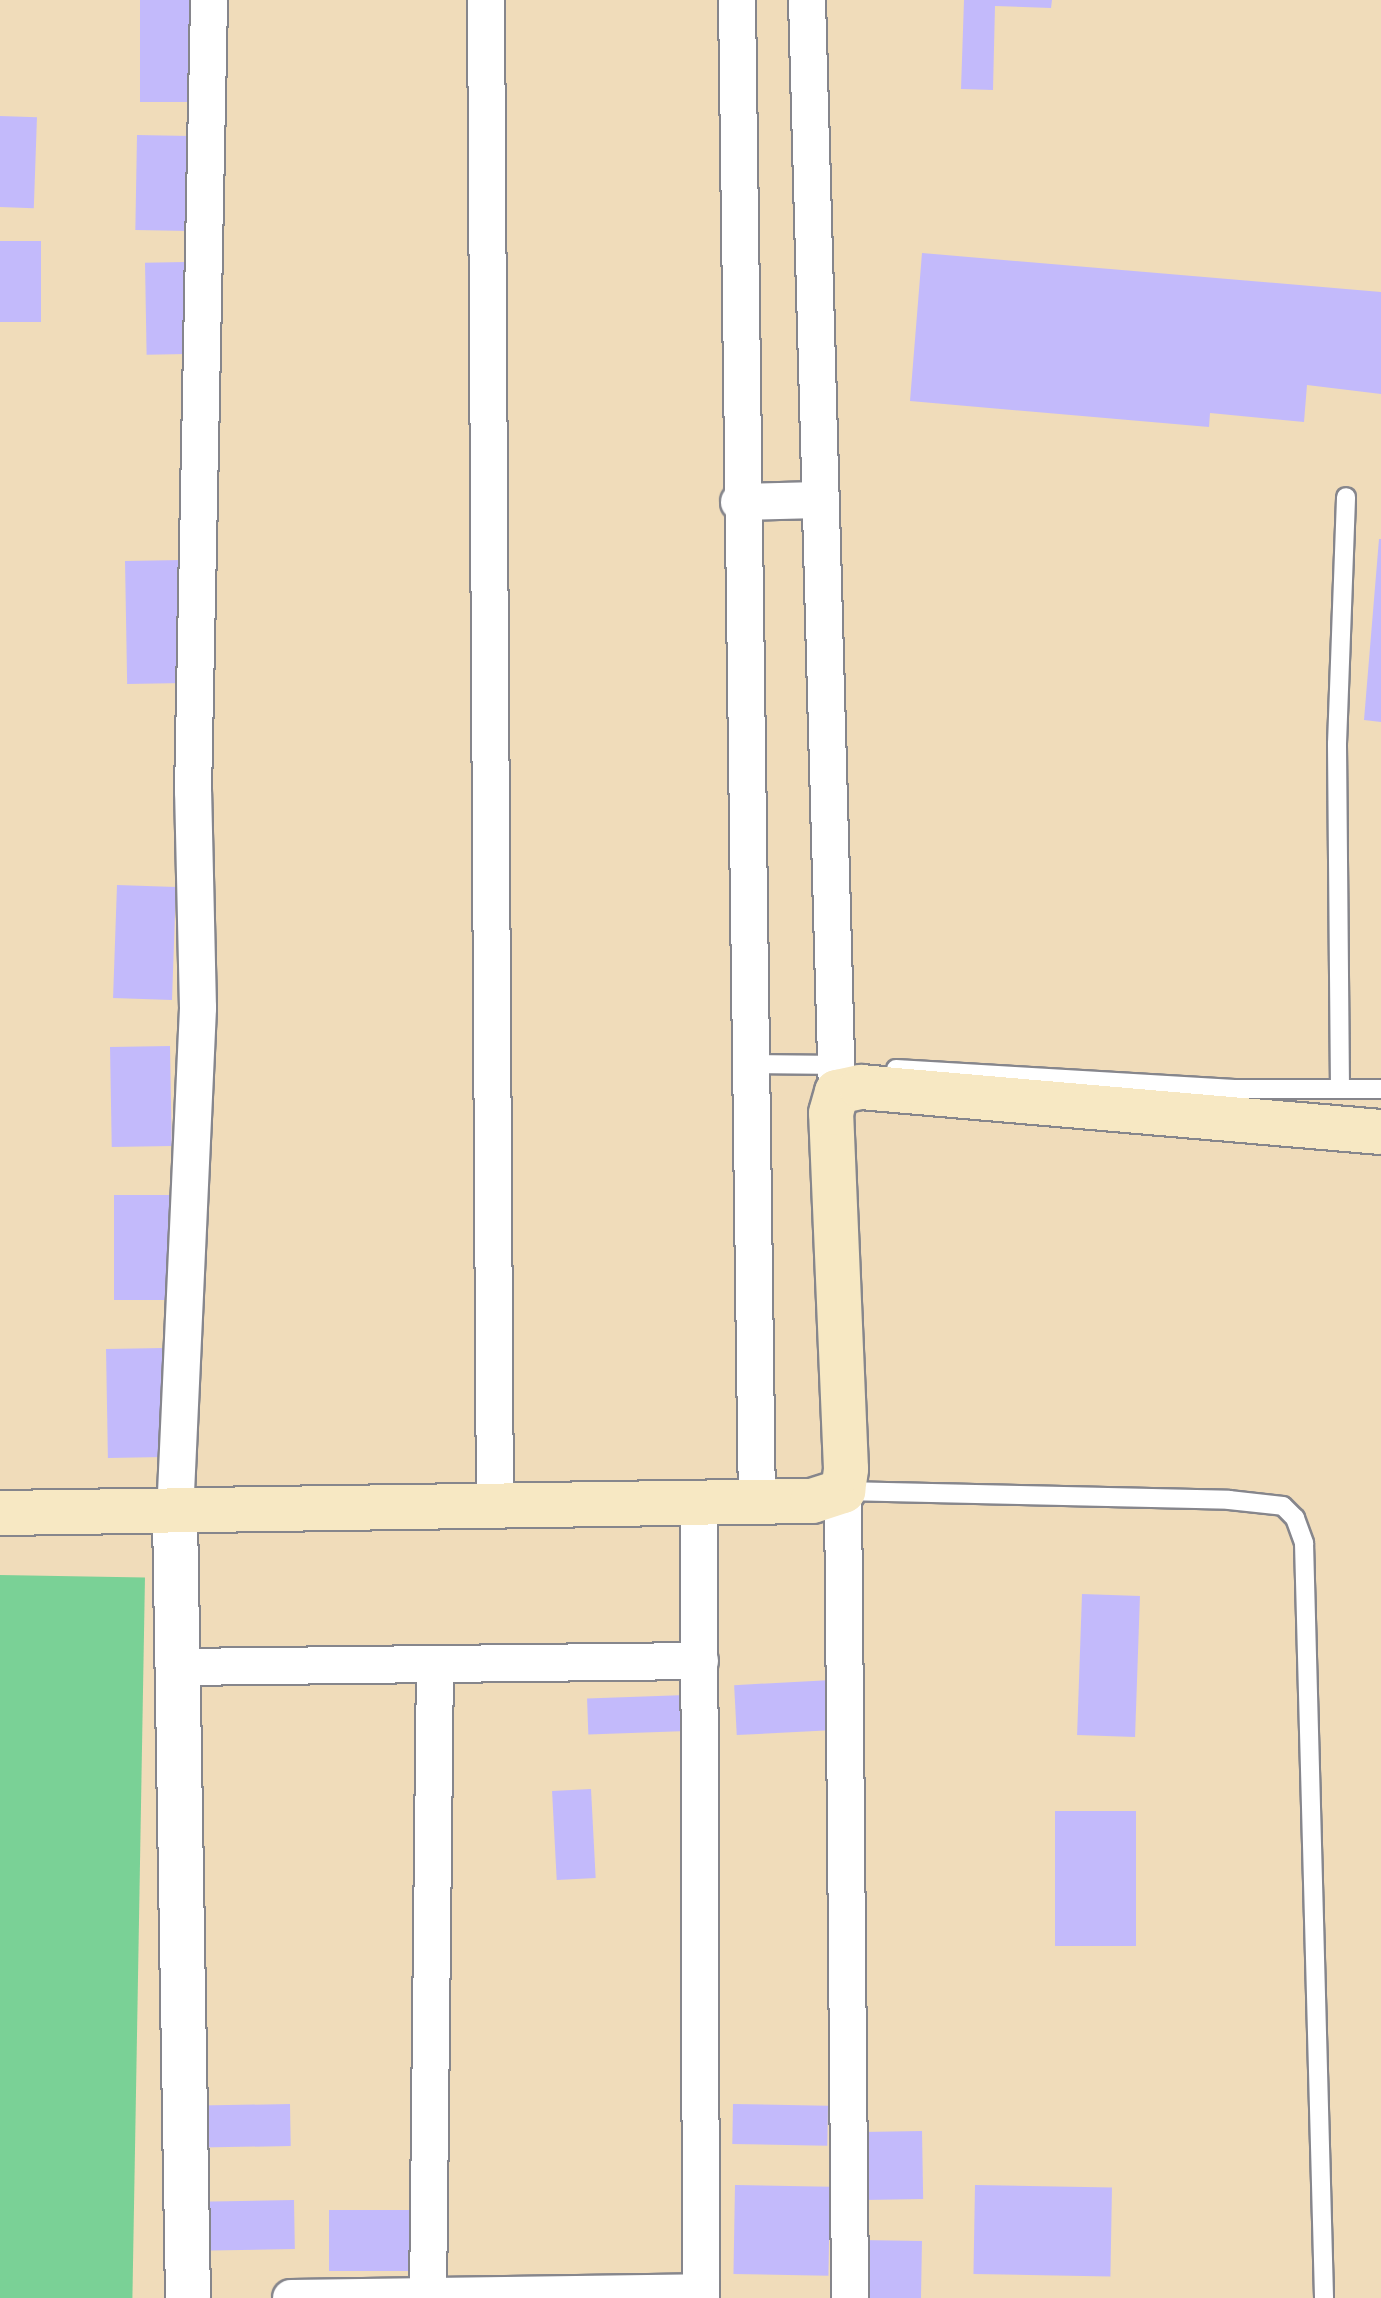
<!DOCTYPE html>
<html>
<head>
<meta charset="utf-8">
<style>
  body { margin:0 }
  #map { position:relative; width:1381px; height:2298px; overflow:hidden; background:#f0dcba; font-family:"Gentium Book Plus",serif }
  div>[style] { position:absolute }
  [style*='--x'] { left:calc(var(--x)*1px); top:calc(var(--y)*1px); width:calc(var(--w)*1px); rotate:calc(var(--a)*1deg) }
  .green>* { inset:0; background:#7ad196; transform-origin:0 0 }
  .building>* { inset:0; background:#c3bafb; transform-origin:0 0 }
  .roads { filter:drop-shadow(2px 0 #86868c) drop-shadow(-2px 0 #86868c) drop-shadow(0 2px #86868c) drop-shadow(0 -2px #86868c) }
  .service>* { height:18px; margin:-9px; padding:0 9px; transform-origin:9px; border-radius:9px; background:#fff }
  .minor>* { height:36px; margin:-18px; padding:0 18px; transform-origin:18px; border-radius:18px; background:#fff }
  .tertiary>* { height:44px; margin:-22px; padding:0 22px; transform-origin:22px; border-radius:22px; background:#fff }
  .secondary>* { height:44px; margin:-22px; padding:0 22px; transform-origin:22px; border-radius:22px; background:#f7e8c3 }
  span { translate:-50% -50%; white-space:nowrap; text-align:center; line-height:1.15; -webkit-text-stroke:8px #fff; paint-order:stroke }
</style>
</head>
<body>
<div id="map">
  <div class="green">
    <i style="left:0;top:1575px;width:145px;height:723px;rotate:1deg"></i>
  </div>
  <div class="building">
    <i style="left:140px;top:0;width:57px;height:102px"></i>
    <i style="clip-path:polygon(964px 0,1052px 0,1051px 8px,995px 6px,993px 90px,961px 89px)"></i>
    <i style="left:0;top:116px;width:37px;height:91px;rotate:2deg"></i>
    <i style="left:137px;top:135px;width:53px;height:95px;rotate:1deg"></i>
    <i style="left:41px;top:241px;width:81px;height:41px;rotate:90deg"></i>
    <i style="clip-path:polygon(922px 253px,1381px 292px,1381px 394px,1307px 385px,1304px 422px,1210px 413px,1209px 427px,910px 401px)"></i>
    <i style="left:185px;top:262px;width:92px;height:40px;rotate:89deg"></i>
    <i style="clip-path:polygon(1379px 539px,1381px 539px,1381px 722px,1364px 720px)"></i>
    <i style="left:182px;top:560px;width:123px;height:57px;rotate:89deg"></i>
    <i style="left:117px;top:885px;width:59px;height:113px;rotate:2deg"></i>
    <i style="left:170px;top:1046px;width:100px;height:60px;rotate:89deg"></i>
    <i style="left:114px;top:1195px;width:57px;height:105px"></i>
    <i style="left:162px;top:1348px;width:109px;height:56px;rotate:89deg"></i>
    <i style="left:1082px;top:1594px;width:58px;height:141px;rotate:2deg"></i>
    <i style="left:832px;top:1680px;width:50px;height:98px;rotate:87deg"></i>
    <i style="left:686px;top:1695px;width:36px;height:99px;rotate:88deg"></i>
    <i style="left:591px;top:1789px;width:89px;height:39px;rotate:87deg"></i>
    <i style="left:1055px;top:1811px;width:81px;height:135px"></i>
    <i style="left:290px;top:2104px;width:42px;height:90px;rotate:89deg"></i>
    <i style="left:733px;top:2104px;width:95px;height:40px;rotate:1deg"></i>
    <i style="left:922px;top:2131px;width:68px;height:60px;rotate:89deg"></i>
    <i style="left:735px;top:2185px;width:95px;height:89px;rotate:1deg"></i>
    <i style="left:975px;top:2185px;width:137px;height:89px;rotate:1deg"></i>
    <i style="left:294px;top:2200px;width:49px;height:97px;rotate:89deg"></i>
    <i style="left:419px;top:2210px;width:61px;height:90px;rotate:90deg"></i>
    <i style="left:859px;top:2240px;width:63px;height:58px;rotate:1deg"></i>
  </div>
  <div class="roads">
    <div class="service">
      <i style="--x:749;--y:1064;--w:94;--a:0.6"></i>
      <i style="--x:896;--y:1069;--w:339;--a:3.4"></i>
      <i style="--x:1234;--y:1089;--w:147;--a:0"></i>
      <i style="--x:1340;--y:1089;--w:345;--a:-90.5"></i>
      <i style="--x:1337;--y:744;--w:247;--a:-87.9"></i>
      <i style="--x:843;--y:1491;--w:386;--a:1.3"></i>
      <i style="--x:1229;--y:1500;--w:54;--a:6.3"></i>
      <i style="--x:1283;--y:1506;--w:17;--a:45"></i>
      <i style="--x:1295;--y:1518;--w:27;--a:70"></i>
      <i style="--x:1304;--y:1543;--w:755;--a:88.48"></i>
    </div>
    <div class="minor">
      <i style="--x:486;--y:0;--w:1508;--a:89.66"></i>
      <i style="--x:737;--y:0;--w:1502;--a:89.24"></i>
      <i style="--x:807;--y:0;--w:1092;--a:88.43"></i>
      <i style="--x:739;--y:502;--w:81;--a:-1.4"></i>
      <i style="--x:843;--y:1491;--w:807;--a:89.5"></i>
      <i style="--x:699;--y:1503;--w:795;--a:89.86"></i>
      <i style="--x:175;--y:1515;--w:508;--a:-87.4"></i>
      <i style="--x:198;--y:1008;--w:216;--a:-91.3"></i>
      <i style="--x:193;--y:792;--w:792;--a:-88.84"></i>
      <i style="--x:178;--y:1667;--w:522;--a:-0.66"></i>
      <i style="--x:291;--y:2298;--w:410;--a:-0.8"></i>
      <i style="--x:428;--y:2298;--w:634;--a:-89.37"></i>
    </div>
    <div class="tertiary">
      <i style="--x:175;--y:1515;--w:783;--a:89.05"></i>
    </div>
    <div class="secondary">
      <i style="--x:0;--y:1513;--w:812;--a:-0.85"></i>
      <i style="--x:812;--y:1501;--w:33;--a:-18"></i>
      <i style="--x:843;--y:1491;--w:22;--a:-82"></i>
      <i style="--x:846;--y:1469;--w:356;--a:-92.4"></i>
      <i style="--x:831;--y:1113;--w:22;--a:-74"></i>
      <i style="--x:837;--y:1092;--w:25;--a:-12"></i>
      <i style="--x:861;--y:1087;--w:522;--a:4.95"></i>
    </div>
  </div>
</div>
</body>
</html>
